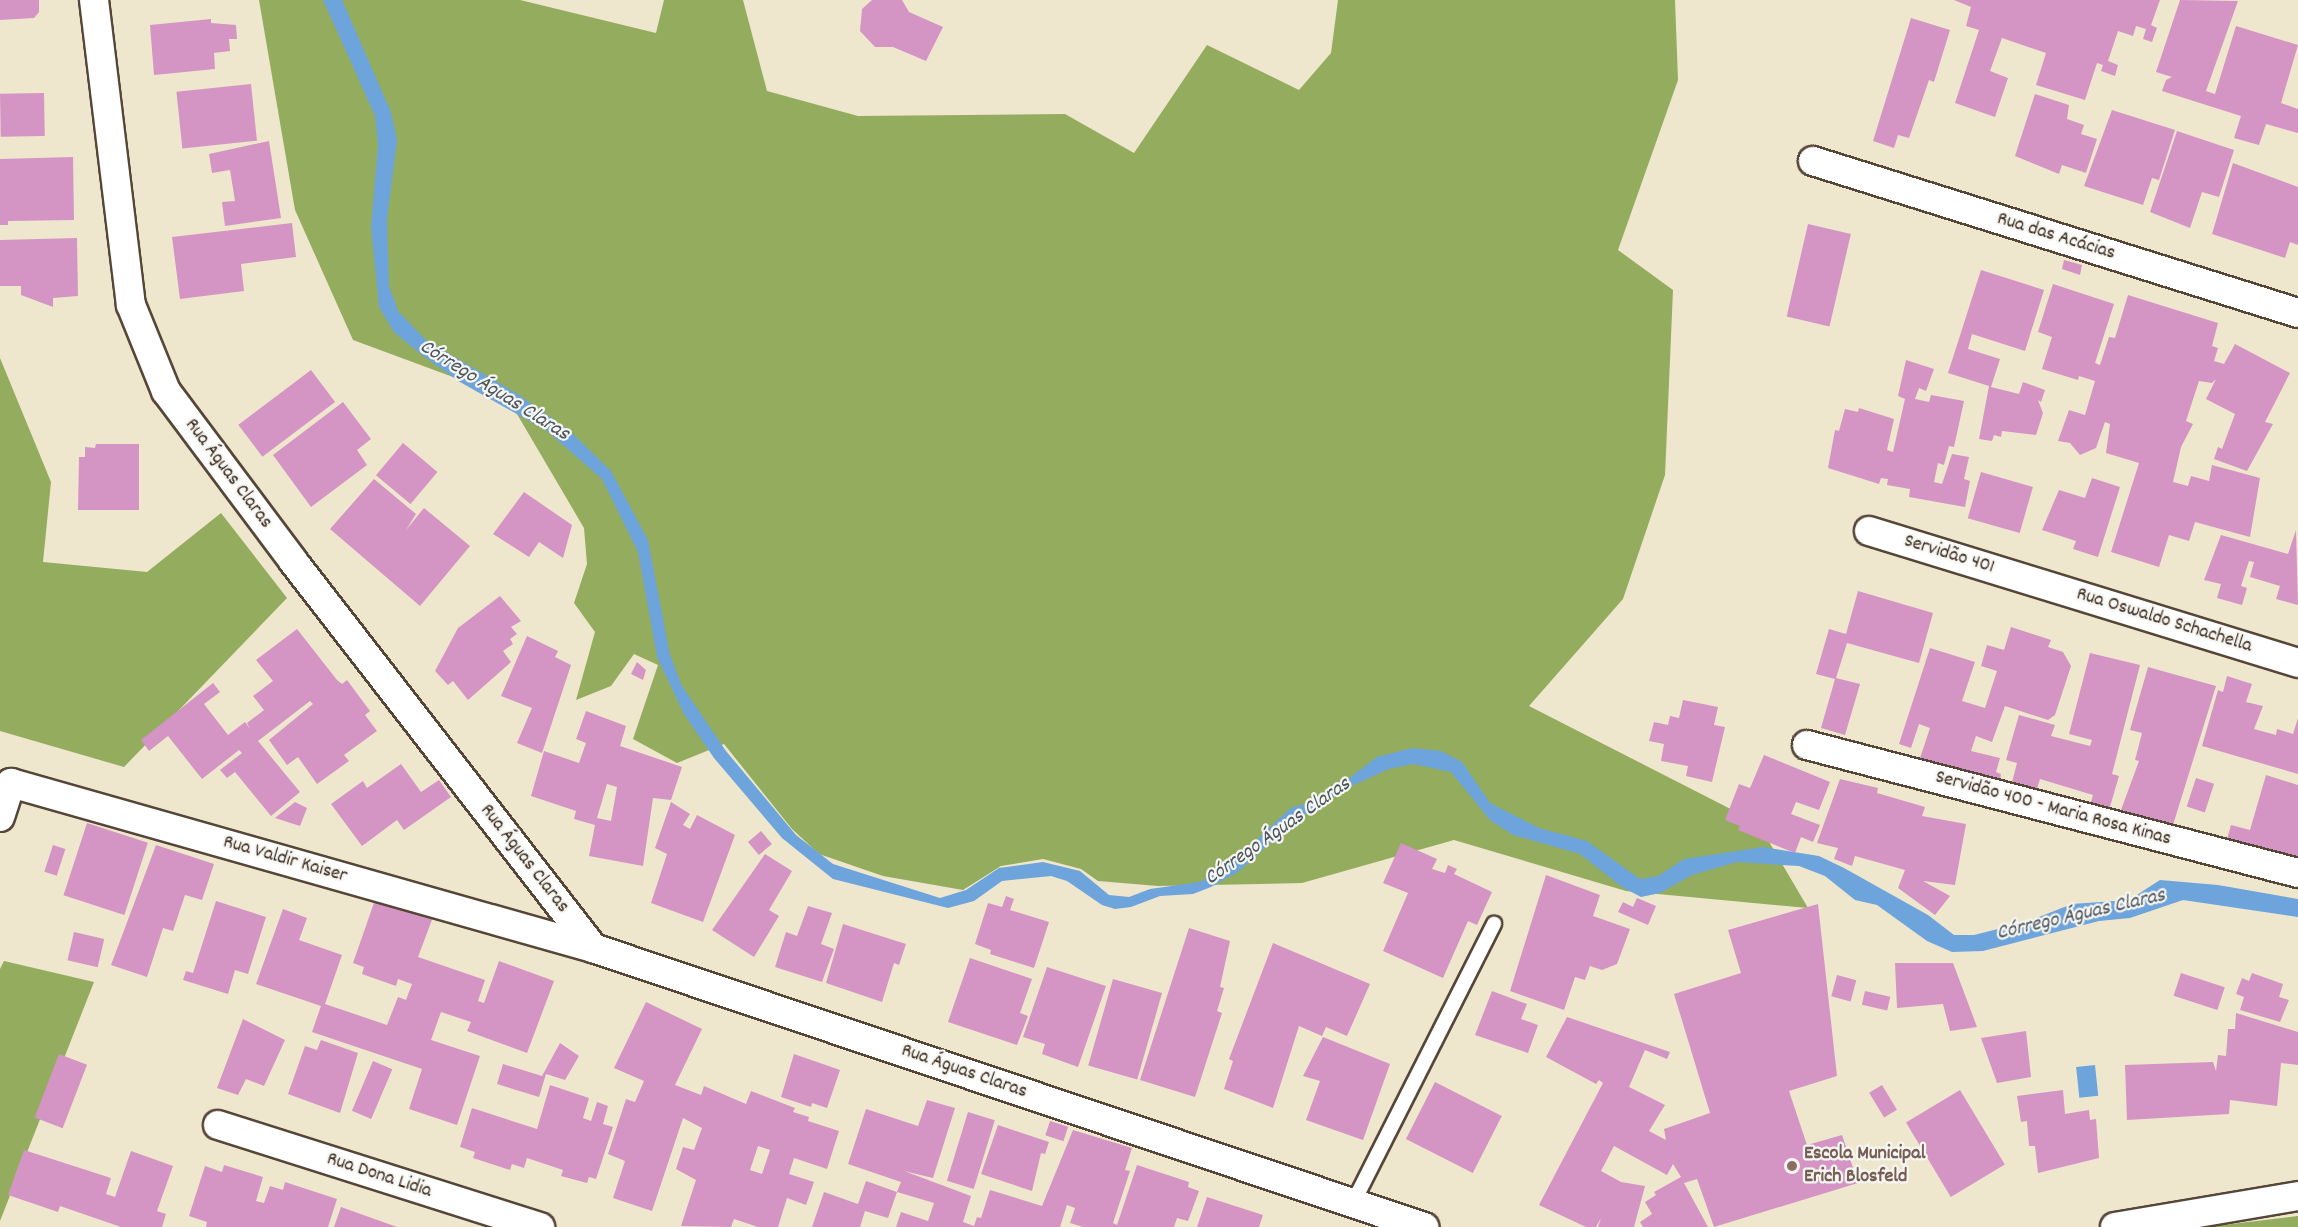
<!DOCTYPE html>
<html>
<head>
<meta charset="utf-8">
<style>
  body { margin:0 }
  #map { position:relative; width:2298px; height:1227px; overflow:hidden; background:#efe6ce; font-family:Dekko,sans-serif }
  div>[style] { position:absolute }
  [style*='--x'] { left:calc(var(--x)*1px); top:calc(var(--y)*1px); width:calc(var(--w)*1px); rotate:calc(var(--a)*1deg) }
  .forest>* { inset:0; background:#94ac5e }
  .water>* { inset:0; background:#6da4db; transform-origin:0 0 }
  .building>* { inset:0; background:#d495c5; transform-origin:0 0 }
  .roads { filter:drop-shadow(2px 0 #564638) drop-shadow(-2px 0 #564638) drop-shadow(0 2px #564638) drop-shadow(0 -2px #564638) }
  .service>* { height:14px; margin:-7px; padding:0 7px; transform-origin:7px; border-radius:7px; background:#fff }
  .minor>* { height:28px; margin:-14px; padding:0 14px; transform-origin:14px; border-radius:14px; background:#fff }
  .dots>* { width:16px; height:16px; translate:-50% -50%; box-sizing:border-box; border:3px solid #f6f6f2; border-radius:50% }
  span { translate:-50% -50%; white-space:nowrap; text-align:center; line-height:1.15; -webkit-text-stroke:4.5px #f6f6f2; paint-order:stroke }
  .street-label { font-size:20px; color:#3b2a1e }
  .education-label { font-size:20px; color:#785e54; font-weight:700 }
  .left { translate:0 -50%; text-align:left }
  .water-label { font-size:21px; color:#4c5560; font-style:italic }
</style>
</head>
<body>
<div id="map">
  <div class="forest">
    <i style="clip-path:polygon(259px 0,520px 0,656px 33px,664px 0,743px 0,767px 91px,858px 116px,1065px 114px,1134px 153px,1207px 45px,1299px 90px,1331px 53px,1338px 0,1675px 0,1678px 80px,1618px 250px,1673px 290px,1665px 475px,1623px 599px,1529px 706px,1758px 823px,1808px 908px,1626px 891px,1454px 840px,1302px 883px,1158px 886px,1098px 881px,1081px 869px,1043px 859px,1001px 866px,963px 890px,883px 876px,819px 854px,792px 829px,724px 744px,677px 763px,633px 739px,658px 665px,634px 654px,611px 686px,576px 700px,595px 632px,574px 603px,587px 564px,584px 528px,507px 397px,353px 340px,295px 210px)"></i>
    <i style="clip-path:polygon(0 358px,51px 482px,43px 562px,147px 572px,221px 513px,287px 598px,124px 767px,0 731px)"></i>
    <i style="clip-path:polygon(4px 961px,94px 982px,0 1221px,0 969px)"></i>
    <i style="clip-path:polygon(2298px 1216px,2298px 1227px,2206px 1227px)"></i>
  </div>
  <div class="water">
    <i style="clip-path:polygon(323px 0,342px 0,391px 112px,397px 140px,387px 219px,389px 286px,398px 311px,426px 340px,516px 393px,570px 431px,611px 471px,648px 540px,670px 655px,682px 686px,726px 751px,796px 835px,833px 864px,940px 898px,966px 890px,999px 868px,1043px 862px,1080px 871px,1109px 895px,1129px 897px,1150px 889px,1200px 882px,1231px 863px,1292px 807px,1319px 801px,1377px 757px,1412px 748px,1441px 751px,1462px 762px,1490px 803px,1539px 828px,1587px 841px,1640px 879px,1658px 876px,1684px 859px,1763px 847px,1819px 856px,1844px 868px,1928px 915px,1954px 935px,1974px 935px,2026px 922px,2072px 904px,2129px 900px,2160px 880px,2218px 885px,2298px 899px,2298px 917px,2183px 900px,2130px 918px,2099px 921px,1983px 951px,1952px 952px,1927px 941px,1877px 905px,1855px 900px,1825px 876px,1799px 866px,1737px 862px,1692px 875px,1660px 893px,1641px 897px,1622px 887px,1580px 854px,1513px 835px,1490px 820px,1451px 772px,1413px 764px,1389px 769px,1347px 788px,1292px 823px,1238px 872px,1211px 887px,1193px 894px,1160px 896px,1131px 907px,1115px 909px,1102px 905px,1067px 881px,1051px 876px,1002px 881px,974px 901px,948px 908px,833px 879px,782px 838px,714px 758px,684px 714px,657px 657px,638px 552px,602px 479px,547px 431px,460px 382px,423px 356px,394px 332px,379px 307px,371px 227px,378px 145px,375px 116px)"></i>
    <i style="left:2095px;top:1065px;width:31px;height:19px;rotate:84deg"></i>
  </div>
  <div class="building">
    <i style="clip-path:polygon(0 0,39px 0,39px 12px,34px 18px,0 20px)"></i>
    <i style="clip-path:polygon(872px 0,902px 0,909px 12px,943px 27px,926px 61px,893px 47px,875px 47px,860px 31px,862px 9px)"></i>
    <i style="clip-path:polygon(1954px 0,2160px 0,2151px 25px,2157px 28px,2152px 42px,2143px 39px,2146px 29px,2136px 26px,2133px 36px,2118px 31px,2108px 61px,2118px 65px,2115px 76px,2101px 71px,2103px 65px,2097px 63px,2085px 100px,2036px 85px,2046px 53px,2002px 38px,1990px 71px,2008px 78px,1995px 117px,1955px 103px,1979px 30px,1966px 26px,1971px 7px)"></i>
    <i style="clip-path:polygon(2180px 0,2238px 1px,2206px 91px,2215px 94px,2236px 26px,2298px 45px,2281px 103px,2298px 109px,2298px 133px,2266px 124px,2259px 145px,2234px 138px,2241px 116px,2162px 91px,2166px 80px,2172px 77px,2156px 72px)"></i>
    <i style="clip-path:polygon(1911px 18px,1950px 30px,1934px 82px,1929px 80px,1909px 138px,1898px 135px,1894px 148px,1873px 141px)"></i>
    <i style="clip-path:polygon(211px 19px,211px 23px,236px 25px,237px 39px,229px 39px,230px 51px,214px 53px,215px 69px,154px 75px,150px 25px)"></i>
    <i style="left:251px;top:84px;width:57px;height:75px;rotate:84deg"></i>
    <i style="left:44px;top:93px;width:43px;height:44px;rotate:89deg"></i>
    <i style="clip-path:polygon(2035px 94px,2069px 105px,2067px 119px,2084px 125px,2081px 134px,2097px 139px,2086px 173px,2062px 165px,2059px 174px,2015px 156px)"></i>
    <i style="clip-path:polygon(2112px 110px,2175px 130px,2159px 180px,2152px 178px,2143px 205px,2084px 186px)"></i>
    <i style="clip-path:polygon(2177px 131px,2234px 150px,2219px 197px,2202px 192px,2190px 228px,2150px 212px)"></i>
    <i style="clip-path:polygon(269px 141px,281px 218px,225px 226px,222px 202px,235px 201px,230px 170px,212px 173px,209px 154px)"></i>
    <i style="clip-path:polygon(73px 157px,74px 220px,8px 221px,8px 225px,0 225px,0 159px)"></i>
    <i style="clip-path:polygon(2233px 163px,2298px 187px,2298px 245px,2290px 242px,2285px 258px,2212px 234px)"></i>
    <i style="clip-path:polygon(292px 223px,296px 257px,241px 264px,244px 291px,180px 299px,172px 237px)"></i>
    <i style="left:1808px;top:224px;width:44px;height:95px;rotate:13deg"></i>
    <i style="clip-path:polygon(77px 238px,78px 296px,53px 298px,53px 307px,21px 295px,21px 286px,0 286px,0 240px)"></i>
    <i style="clip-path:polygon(2064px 260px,2082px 265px,2080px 275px,2062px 269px)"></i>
    <i style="clip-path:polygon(1981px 270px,2044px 290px,2025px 351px,1972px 334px,1968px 349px,2000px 359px,1991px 387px,2019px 394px,2023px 382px,2045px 390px,2041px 402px,2038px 400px,2043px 413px,2036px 435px,2002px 431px,2001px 437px,1994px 435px,1992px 441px,1979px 439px,1989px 386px,1948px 373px)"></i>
    <i style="clip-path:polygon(2053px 284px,2114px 304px,2095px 363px,2100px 365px,2109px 337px,2115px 338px,2128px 295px,2218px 323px,2212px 346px,2218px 348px,2214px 361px,2224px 364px,2235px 344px,2290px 373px,2265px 422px,2273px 424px,2247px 471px,2214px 459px,2218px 447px,2222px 449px,2235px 414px,2206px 399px,2216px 379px,2212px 383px,2199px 381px,2186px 421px,2193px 424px,2181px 447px,2173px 482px,2188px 486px,2191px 476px,2209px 481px,2212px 465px,2260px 478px,2250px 537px,2195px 522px,2189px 541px,2169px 535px,2159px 567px,2111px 552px,2139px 463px,2106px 453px,2110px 424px,2105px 422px,2096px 448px,2080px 455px,2070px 443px,2058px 441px,2069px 410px,2085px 415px,2095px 381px,2079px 376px,2078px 380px,2042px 369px,2052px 337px,2038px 332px)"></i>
    <i style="clip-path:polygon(1906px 360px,1934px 369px,1926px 391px,1919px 388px,1915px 399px,1929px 402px,1931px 395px,1964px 401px,1954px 447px,1949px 446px,1944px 465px,1938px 463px,1934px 482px,1942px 484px,1952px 454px,1969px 457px,1964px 479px,1970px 481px,1965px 507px,1909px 497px,1910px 489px,1887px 485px,1888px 479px,1881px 478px,1879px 484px,1828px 468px,1835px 430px,1839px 431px,1845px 409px,1858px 412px,1859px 408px,1894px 419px,1887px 450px,1893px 452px,1905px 399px,1898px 396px)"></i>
    <i style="left:311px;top:370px;width:40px;height:91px;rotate:53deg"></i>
    <i style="clip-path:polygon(343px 402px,371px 439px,357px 450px,367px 465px,311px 507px,273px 455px)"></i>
    <i style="left:403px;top:443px;width:45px;height:42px;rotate:40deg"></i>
    <i style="clip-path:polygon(96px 444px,139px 444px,139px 510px,78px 510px,79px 457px,85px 457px,85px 447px,95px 448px)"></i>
    <i style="left:1981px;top:472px;width:54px;height:48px;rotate:16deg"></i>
    <i style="clip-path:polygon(2092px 478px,2120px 487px,2098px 557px,2073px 549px,2076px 541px,2042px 530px,2059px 490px,2085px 498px)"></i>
    <i style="clip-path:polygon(374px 479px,416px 514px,406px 530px,424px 508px,470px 546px,420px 606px,330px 529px)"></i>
    <i style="clip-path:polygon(524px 492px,572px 525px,563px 558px,539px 542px,529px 557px,493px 534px)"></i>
    <i style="clip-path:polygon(2296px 530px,2298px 605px,2276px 599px,2280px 586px,2250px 577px,2254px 562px,2249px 561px,2241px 586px,2247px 588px,2242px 605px,2217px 598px,2221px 584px,2204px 580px,2221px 535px,2288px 554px)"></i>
    <i style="clip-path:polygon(1858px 591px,1933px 613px,1919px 663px,1847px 643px,1836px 678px,1860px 684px,1845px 735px,1821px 728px,1835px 679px,1816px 674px,1829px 629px,1846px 634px)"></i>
    <i style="clip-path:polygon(500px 596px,521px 621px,511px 627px,517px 634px,510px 639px,513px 644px,503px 651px,511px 662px,468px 700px,453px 681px,448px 685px,435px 671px,458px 628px)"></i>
    <i style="clip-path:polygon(2011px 627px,2051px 640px,2048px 647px,2063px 652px,2071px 666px,2055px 715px,2048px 720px,2005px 706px,1992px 742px,1976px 736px,1971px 751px,2000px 758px,1996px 772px,2001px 774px,1999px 784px,1919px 761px,1930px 728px,1919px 724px,1911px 748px,1899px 744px,1930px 648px,1975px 662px,1962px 701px,1985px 708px,1997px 671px,1981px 666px,1987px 645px,2004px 650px)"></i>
    <i style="clip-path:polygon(297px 629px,337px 680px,342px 684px,347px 680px,370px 711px,365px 715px,377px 731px,344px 755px,349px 761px,317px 784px,298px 757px,287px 765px,269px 740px,313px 704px,310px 701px,258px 741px,300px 792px,271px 816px,235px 772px,227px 778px,220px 770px,242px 753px,239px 750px,202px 779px,168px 736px,149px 751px,141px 740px,213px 683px,220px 692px,204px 704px,228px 735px,245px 722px,250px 729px,247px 723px,264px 710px,253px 696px,273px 681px,256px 660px)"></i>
    <i style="clip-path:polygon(527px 636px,558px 651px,555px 657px,571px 665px,542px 753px,517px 743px,532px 708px,501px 696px)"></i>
    <i style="clip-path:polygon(2090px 653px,2140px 665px,2112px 774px,2119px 776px,2109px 810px,2090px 805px,2093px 795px,2040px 779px,2036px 792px,2011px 786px,2017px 763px,2006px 760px,2019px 715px,2055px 725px,2051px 736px,2090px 746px,2092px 740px,2069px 734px)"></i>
    <i style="clip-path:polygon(637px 662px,646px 670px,643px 680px,631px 674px)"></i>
    <i style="clip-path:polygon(2148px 667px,2216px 686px,2173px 825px,2121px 810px,2139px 761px,2135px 760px,2142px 733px,2130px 730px)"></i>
    <i style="clip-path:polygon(2227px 676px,2252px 684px,2246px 702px,2263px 706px,2254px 729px,2276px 735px,2277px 729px,2293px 734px,2298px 718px,2298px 774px,2202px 746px,2218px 690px,2223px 692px)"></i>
    <i style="clip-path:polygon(1683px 700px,1718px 707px,1714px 725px,1725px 727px,1712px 782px,1686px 776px,1688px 766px,1661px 761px,1664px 744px,1649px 741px,1654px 722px,1668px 725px,1670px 716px,1679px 718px)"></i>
    <i style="clip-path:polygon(evenodd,586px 711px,626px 726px,620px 746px,682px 767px,671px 800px,653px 798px,643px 866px,589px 856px,595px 825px,574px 819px,576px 811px,531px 796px,544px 751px,579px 763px,586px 743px,576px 739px,586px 711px,607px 784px,617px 787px,611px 821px,597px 818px,607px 784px)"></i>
    <i style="clip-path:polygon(1764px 755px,1830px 782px,1819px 810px,1796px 802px,1791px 814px,1820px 825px,1813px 842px,1801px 837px,1795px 853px,1738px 830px,1740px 826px,1725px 820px,1739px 784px,1750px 788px)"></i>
    <i style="clip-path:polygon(401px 764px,421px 792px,439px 780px,451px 797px,404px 830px,397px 820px,362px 846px,331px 804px,363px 781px,367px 788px)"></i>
    <i style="clip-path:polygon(2266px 775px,2298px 785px,2298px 859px,2227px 839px,2231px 825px,2250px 830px)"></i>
    <i style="left:2196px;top:778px;width:19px;height:30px;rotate:18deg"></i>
    <i style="clip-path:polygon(1840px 779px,1878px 788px,1877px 793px,1925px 807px,1922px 816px,1966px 824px,1955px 885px,1923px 881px,1950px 896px,1935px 915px,1898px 888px,1905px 870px,1855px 856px,1852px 866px,1834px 859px,1838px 848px,1817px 843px)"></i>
    <i style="clip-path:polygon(295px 802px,307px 808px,300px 826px,275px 818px)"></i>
    <i style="clip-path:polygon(671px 802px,690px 814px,683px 825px,690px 829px,697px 815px,735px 835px,703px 922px,651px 903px,667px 854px,655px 848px)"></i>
    <i style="left:87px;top:823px;width:64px;height:76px;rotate:18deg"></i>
    <i style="left:761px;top:831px;width:17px;height:17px;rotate:50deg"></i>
    <i style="clip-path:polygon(1401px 843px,1437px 859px,1432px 869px,1445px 873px,1448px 865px,1457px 869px,1454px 874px,1492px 892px,1477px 925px,1468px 921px,1443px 978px,1383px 951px,1408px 893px,1383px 883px)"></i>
    <i style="left:53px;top:845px;width:13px;height:28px;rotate:18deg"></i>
    <i style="clip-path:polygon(156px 845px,214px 864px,202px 900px,185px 895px,173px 931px,163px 928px,147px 977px,111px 965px)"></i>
    <i style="clip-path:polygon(765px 854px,792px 871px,769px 910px,779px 916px,754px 957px,712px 930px)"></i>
    <i style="clip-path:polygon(1546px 875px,1600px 895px,1593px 916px,1630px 929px,1617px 964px,1602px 970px,1590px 966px,1585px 980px,1575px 977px,1564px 1010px,1510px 991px)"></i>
    <i style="clip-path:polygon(1006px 896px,1014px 899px,1010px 910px,1049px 922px,1034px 968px,990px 954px,991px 950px,975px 944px,988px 903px,1002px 907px)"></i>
    <i style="clip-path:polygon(376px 897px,433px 917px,418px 957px,485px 980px,478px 1001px,484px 1003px,499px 961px,554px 981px,527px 1053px,467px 1031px,471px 1022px,441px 1012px,431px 1040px,480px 1056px,457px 1125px,409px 1109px,422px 1069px,312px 1032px,321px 1006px,256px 984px,283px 909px,307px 918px,299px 940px,342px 955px,325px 1004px,387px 1025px,398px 997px,406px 1000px,412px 984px,398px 979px,396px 986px,362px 974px,364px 967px,353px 963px)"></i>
    <i style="clip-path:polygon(1637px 898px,1656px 906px,1648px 925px,1618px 912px,1623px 902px,1633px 907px)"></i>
    <i style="clip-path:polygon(216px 901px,266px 917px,248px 974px,235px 970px,228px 994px,183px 980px,186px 971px,193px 973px)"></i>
    <i style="clip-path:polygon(1818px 904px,1837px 1076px,1789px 1091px,1807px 1145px,1842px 1135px,1858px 1183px,1714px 1227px,1697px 1179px,1684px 1183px,1708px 1227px,1643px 1227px,1640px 1222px,1652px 1214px,1645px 1202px,1656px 1195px,1654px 1192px,1681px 1177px,1673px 1164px,1667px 1175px,1614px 1146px,1601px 1171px,1621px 1182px,1645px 1186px,1634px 1227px,1598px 1227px,1601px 1218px,1596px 1227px,1586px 1227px,1539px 1205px,1603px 1083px,1599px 1080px,1596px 1084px,1546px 1057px,1567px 1017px,1670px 1052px,1667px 1059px,1645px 1050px,1629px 1087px,1665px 1105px,1649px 1131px,1666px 1140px,1664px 1129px,1710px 1113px,1674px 994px,1741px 973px,1728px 930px)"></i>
    <i style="clip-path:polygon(808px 906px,832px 913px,821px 944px,834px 949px,822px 982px,775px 967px,786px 932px,797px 936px)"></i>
    <i style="clip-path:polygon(843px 924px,906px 944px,899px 965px,894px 963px,882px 1002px,826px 983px)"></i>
    <i style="clip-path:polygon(1189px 928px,1230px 941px,1220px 987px,1224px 988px,1217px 1011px,1222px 1013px,1195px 1097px,1140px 1080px)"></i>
    <i style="left:74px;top:932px;width:31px;height:29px;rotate:13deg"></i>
    <i style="clip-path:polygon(1273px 943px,1370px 984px,1347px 1036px,1326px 1027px,1322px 1036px,1299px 1026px,1273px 1108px,1224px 1089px,1233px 1061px,1229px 1059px)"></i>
    <i style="clip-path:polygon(970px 958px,1032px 979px,1020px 1013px,1028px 1016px,1017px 1045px,948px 1022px)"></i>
    <i style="clip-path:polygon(1895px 963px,1953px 963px,1977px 1027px,1950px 1031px,1943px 1004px,1897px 1008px)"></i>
    <i style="clip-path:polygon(1047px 967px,1106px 986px,1078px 1067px,1042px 1054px,1045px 1044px,1023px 1037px)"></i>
    <i style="left:2181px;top:973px;width:46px;height:24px;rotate:18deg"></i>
    <i style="clip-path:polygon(2252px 973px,2283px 984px,2279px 997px,2289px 1000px,2280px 1022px,2240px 1010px,2244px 997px,2236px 994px,2242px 978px,2249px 981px)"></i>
    <i style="left:1837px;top:975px;width:20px;height:22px;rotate:15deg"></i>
    <i style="left:1113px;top:979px;width:51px;height:90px;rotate:16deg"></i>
    <i style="clip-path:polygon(1492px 991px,1527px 1004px,1521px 1019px,1538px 1025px,1528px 1053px,1475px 1035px)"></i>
    <i style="left:1865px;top:991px;width:26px;height:14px;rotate:13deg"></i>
    <i style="clip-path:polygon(evenodd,646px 1002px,702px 1029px,675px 1085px,701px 1095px,704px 1086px,746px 1104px,751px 1091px,795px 1108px,793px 1112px,809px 1117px,808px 1121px,839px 1131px,827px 1169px,794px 1158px,789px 1174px,814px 1182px,806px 1205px,787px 1198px,778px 1227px,758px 1227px,734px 1219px,731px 1227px,681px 1226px,696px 1180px,676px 1169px,683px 1147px,694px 1150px,702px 1128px,683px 1118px,652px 1211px,613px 1198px,625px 1161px,608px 1154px,626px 1099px,635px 1102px,644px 1081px,614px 1068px,646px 1002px,758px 1146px,770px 1150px,762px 1174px,750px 1170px,758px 1146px)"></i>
    <i style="clip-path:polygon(2236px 1013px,2298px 1032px,2298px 1065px,2281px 1063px,2277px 1106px,2230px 1100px,2229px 1114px,2127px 1120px,2125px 1065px,2213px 1062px,2216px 1071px,2218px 1055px,2226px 1056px,2228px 1029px,2235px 1029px)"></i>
    <i style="clip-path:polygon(243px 1019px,285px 1040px,264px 1086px,246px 1079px,238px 1095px,217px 1088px)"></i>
    <i style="clip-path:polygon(2026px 1031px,2031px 1077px,1997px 1083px,1981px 1038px)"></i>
    <i style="clip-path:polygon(1323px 1037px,1390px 1064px,1363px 1140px,1306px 1120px,1320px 1081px,1303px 1076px)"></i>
    <i style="clip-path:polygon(321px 1040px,358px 1053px,340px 1113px,288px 1094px,305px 1046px,317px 1050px)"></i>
    <i style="clip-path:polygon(560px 1043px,579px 1056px,565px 1080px,546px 1074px,539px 1097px,497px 1084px,503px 1064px,542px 1076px)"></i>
    <i style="left:59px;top:1054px;width:30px;height:68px;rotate:21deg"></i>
    <i style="clip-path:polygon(794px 1054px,840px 1070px,827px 1108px,812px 1103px,811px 1107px,781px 1097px)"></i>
    <i style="left:373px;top:1061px;width:21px;height:54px;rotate:23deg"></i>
    <i style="left:1435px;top:1082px;width:75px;height:64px;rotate:27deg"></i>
    <i style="clip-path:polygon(550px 1085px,589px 1098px,583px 1118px,591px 1121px,597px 1102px,608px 1106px,603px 1124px,613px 1127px,596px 1179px,589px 1177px,587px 1183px,561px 1176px,563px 1170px,527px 1158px,524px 1168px,512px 1164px,510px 1170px,473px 1158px,475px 1152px,460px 1147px,472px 1108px,537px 1129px)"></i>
    <i style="left:1882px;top:1085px;width:29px;height:15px;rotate:59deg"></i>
    <i style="left:1960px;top:1090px;width:87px;height:63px;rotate:59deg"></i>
    <i style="clip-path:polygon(2063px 1090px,2065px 1114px,2089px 1110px,2090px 1120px,2096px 1119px,2099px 1158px,2038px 1173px,2035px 1146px,2029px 1146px,2027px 1121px,2021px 1122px,2017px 1096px)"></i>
    <i style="clip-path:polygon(927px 1100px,955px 1108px,933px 1178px,904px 1171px,971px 1196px,963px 1222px,974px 1226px,977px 1217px,981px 1218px,990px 1190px,1042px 1206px,1073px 1130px,1132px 1148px,1125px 1170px,1130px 1171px,1113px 1223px,1117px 1225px,1137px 1165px,1189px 1182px,1188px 1187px,1199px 1191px,1188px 1221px,1177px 1218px,1174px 1227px,1083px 1227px,1070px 1223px,1075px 1208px,1067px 1205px,1060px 1227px,896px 1227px,901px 1212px,928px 1221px,934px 1203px,897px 1192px,888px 1218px,865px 1211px,860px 1227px,812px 1227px,824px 1192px,858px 1204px,866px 1181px,897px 1192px,901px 1182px,848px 1164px,866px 1109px,918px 1126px)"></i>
    <i style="left:968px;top:1112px;width:28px;height:72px;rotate:17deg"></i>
    <i style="left:1050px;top:1121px;width:19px;height:15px;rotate:18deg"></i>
    <i style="clip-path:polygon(998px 1125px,1049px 1142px,1045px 1154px,1041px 1153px,1032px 1191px,981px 1174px)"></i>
    <i style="clip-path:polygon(24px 1150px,111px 1178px,106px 1194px,115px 1197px,131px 1151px,173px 1166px,157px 1211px,166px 1214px,162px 1227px,121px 1227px,60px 1206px,58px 1212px,8px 1195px)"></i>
    <i style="clip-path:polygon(224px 1165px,263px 1177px,256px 1201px,264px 1203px,270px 1186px,283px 1190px,285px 1182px,337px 1199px,328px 1227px,206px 1227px,207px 1222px,189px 1216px,205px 1166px,222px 1172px)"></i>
    <i style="clip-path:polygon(1207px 1197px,1263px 1215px,1259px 1227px,1197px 1227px)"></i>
    <i style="clip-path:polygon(341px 1207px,397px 1227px,334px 1227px)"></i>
  </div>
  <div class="roads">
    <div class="service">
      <i style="--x:1353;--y:1203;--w:313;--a:-63.2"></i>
    </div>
    <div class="minor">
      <i style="--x:94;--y:0;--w:307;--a:83.1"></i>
      <i style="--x:131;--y:305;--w:93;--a:67.9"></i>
      <i style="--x:166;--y:391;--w:212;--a:53.2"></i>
      <i style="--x:293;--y:561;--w:490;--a:52.2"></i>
      <i style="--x:593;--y:948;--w:877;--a:18.56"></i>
      <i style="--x:1813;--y:161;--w:508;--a:17.4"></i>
      <i style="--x:1869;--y:531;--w:449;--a:17.1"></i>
      <i style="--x:1807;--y:745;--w:507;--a:14.61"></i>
      <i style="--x:0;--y:817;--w:36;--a:-72"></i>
      <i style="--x:11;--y:783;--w:605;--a:15.83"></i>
      <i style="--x:218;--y:1125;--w:338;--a:17.6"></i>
      <i style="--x:2115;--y:1227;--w:186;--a:-9.6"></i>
    </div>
  </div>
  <div class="dots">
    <i style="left:1792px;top:1166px;background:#8d6e63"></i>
  </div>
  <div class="street-label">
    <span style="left:2056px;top:237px;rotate:17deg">Rua das Acácias</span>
    <span style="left:228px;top:474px;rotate:53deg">Rua Águas Claras</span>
    <span style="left:1949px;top:555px;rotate:17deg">Servidão 401</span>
    <span style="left:2164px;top:621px;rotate:17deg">Rua Oswaldo Schachella</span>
    <span style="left:2053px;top:809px;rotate:15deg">Servidão 400 - Maria Rosa Kinas</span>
    <span style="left:524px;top:859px;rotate:52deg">Rua Águas Claras</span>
    <span style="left:285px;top:860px;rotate:16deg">Rua Valdir Kaiser</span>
    <span style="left:964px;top:1072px;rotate:19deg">Rua Águas Claras</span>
    <span style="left:379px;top:1176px;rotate:18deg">Rua Dona Lidia</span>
  </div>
  <div class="education-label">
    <span class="left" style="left:1804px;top:1166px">Escola Municipal<br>Erich Blosfeld</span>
  </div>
  <div class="water-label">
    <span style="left:494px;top:391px;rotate:32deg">Córrego Águas Claras</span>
    <span style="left:1278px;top:832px;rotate:-35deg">Córrego Águas Claras</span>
    <span style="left:2081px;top:915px;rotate:-13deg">Córrego Águas Claras</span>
  </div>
</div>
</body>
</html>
